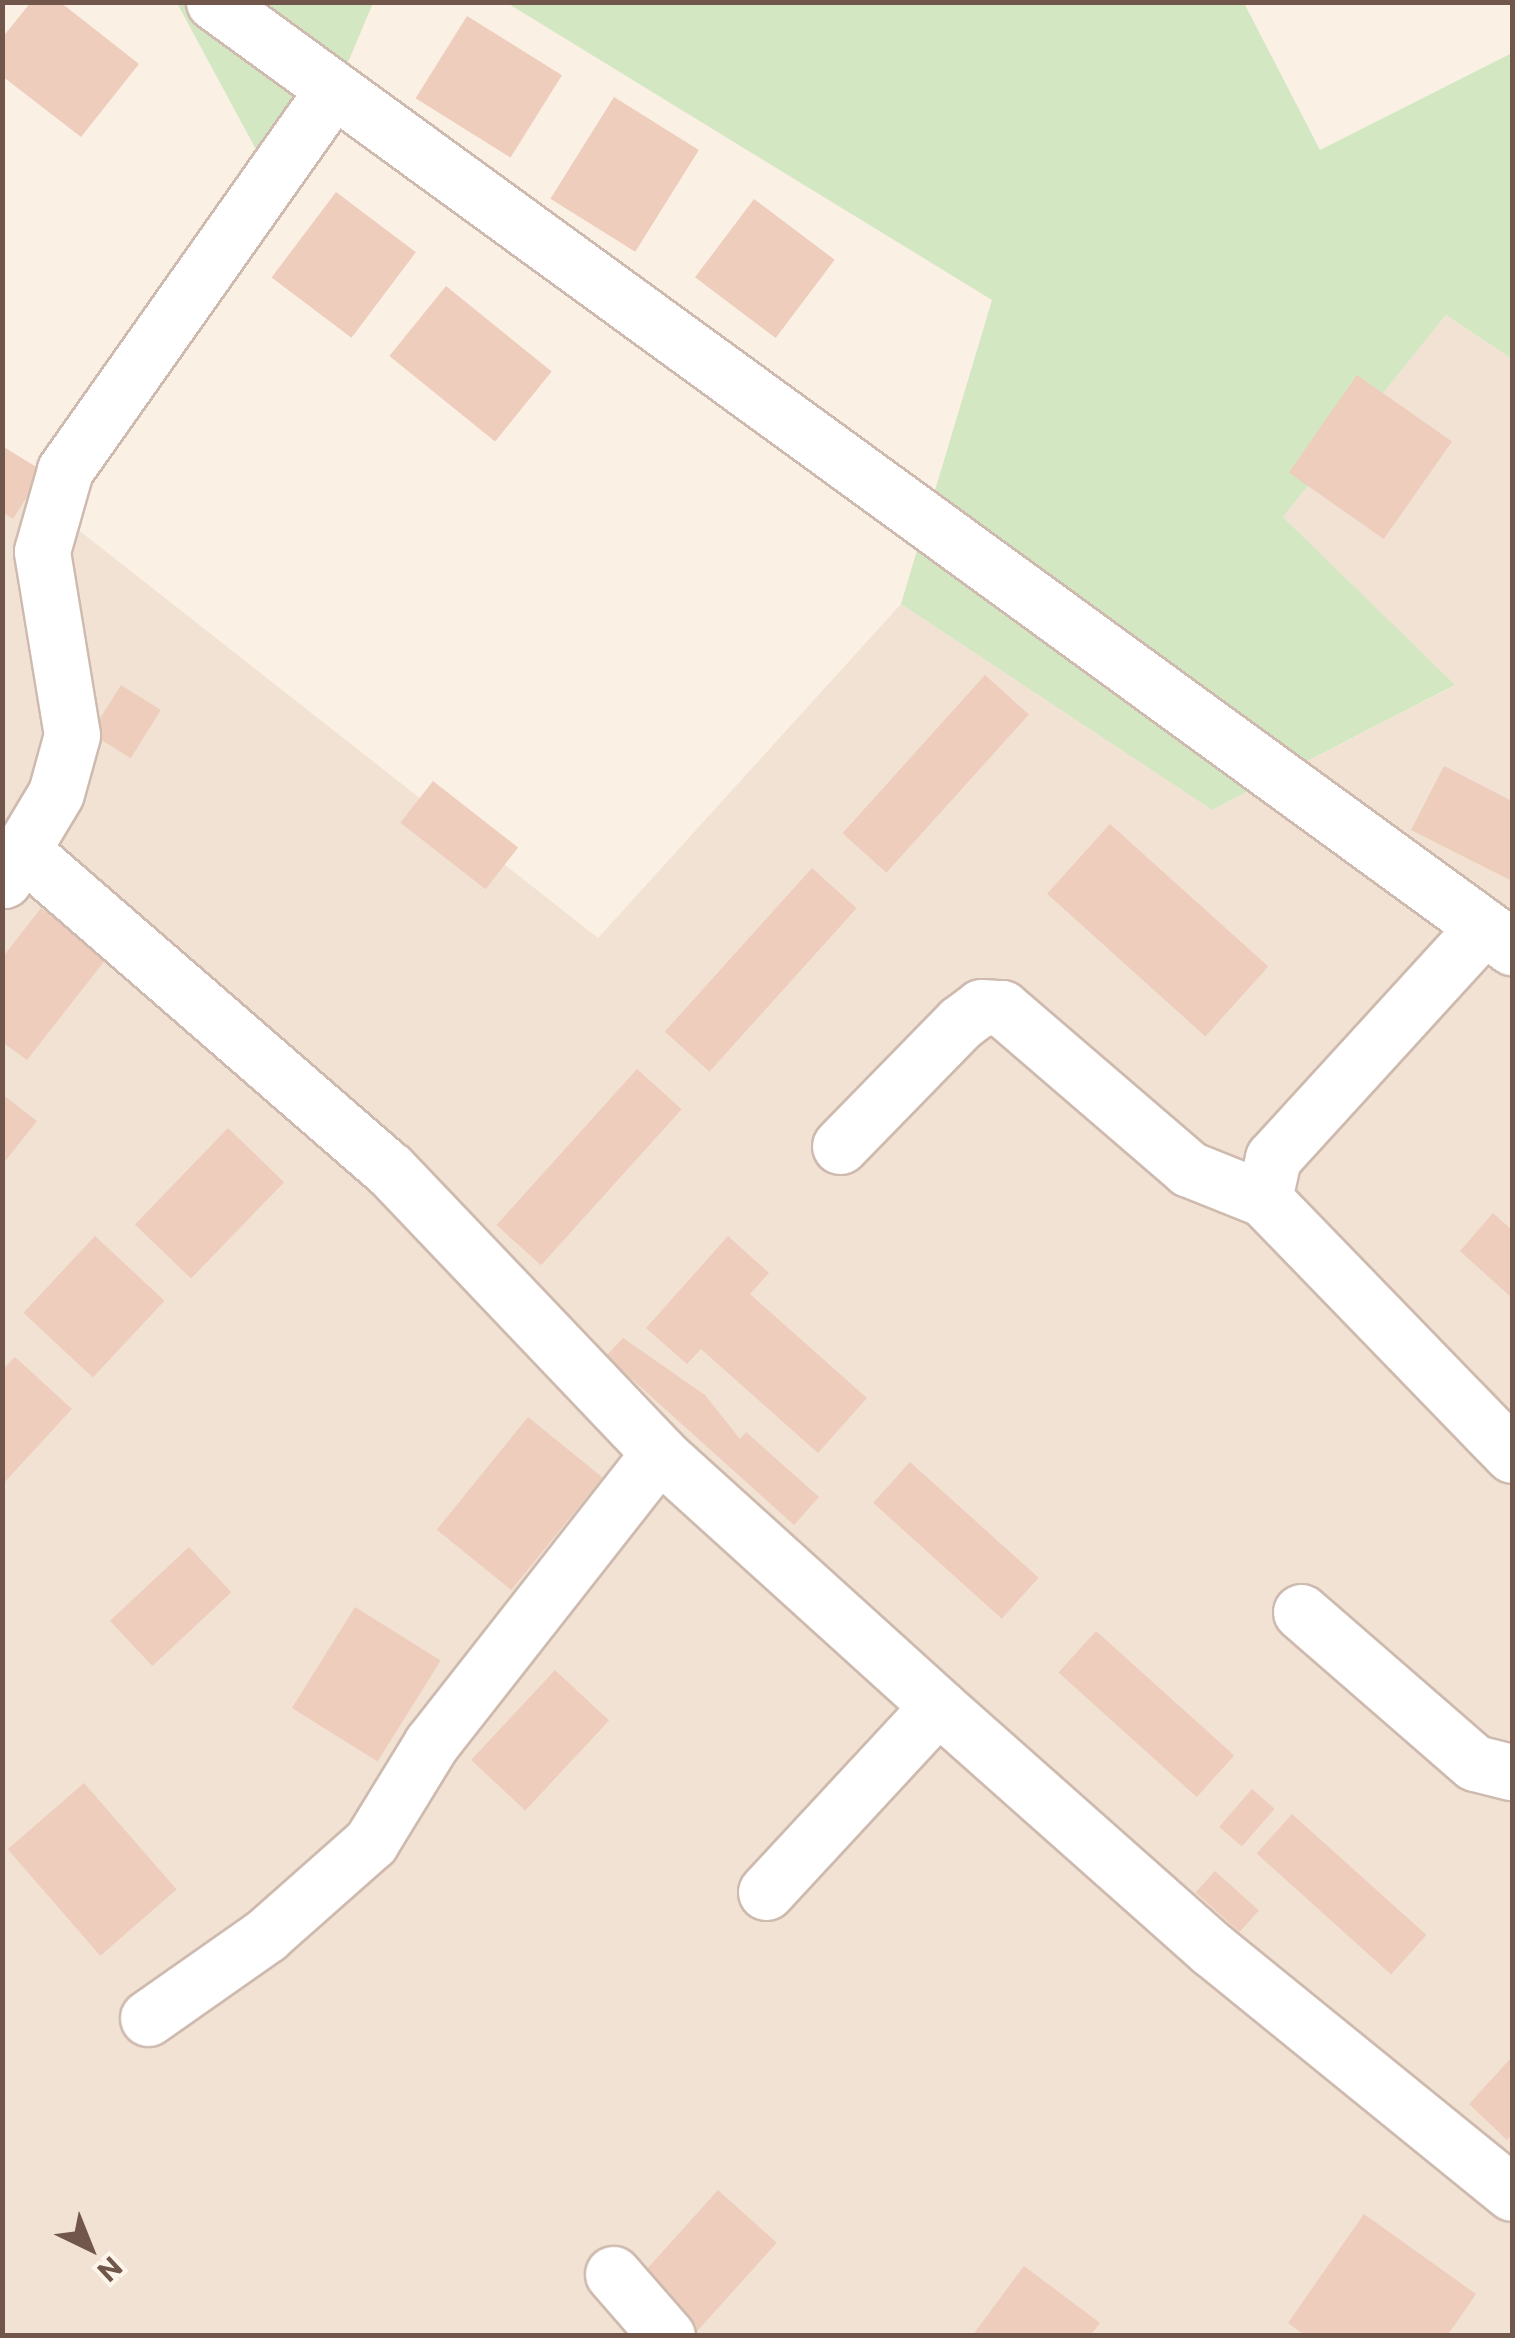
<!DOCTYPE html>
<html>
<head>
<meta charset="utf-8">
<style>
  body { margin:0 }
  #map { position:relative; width:1515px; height:2338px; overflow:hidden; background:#fbf0e4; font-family:Commissioner,sans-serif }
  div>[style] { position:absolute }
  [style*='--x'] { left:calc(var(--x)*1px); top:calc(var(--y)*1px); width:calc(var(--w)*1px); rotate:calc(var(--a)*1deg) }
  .residential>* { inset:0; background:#f2e2d3 }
  .green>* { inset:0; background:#d4e7c3 }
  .building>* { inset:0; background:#eecdbd; transform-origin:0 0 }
  .roads { filter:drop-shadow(2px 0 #cebaae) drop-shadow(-2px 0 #cebaae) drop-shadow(0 2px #cebaae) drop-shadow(0 -2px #cebaae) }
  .minor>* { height:55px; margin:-27.5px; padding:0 27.5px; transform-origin:27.5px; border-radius:27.5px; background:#fff }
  span { translate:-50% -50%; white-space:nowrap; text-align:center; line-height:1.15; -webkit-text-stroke:10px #fef5ea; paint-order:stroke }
  .frame { position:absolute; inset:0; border:5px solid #71564b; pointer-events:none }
  .north { position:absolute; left:40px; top:2198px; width:100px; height:100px; -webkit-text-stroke:8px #fef5ea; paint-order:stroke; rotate:137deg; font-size:28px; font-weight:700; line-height:40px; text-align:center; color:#71564b }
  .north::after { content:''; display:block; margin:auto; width:35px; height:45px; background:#71564b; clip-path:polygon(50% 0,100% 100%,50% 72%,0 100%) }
</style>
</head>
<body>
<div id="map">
  <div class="residential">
    <i style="clip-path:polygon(1446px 315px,1512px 359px,1512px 2335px,3px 2335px,2px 470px,598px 938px,901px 604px,1212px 810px,1454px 686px,1283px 517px)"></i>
  </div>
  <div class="green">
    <i style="clip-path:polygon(177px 3px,373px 3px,287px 207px)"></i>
    <i style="clip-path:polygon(507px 3px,1244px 3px,1320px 150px,1512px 53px,1512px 359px,1446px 315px,1283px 517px,1455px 685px,1212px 810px,901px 604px,992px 300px)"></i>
  </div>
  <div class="building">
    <i style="clip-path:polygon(31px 2px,60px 2px,139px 64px,81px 137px,2px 76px,2px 38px)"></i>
    <i style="left:467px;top:16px;width:112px;height:97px;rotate:32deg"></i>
    <i style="left:614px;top:97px;width:100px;height:120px;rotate:32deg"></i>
    <i style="left:336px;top:192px;width:100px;height:107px;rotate:37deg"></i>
    <i style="left:754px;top:199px;width:101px;height:98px;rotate:37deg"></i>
    <i style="left:446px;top:286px;width:136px;height:90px;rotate:39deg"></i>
    <i style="left:1357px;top:375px;width:116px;height:119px;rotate:35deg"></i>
    <i style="clip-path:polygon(2px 446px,43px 471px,13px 519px,2px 512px)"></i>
    <i style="left:985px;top:675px;width:59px;height:213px;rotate:42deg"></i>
    <i style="left:121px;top:685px;width:47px;height:57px;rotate:32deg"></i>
    <i style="clip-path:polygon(1444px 766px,1512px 801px,1512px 881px,1411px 830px)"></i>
    <i style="left:433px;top:781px;width:108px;height:53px;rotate:38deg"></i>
    <i style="left:1110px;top:824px;width:213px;height:94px;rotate:42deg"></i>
    <i style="left:812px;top:868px;width:60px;height:220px;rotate:42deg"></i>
    <i style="clip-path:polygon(41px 908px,106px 959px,27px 1060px,2px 1042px,2px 958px)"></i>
    <i style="left:637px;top:1069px;width:60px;height:210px;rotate:42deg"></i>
    <i style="clip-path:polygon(2px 1094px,37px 1121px,2px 1165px)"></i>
    <i style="left:228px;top:1128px;width:78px;height:134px;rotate:44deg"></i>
    <i style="clip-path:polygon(1493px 1213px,1512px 1230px,1512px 1298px,1460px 1251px)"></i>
    <i style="left:95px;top:1236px;width:95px;height:105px;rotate:43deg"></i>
    <i style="clip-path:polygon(728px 1236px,769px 1273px,750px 1294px,867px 1398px,818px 1453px,701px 1349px,687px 1364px,646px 1328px)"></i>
    <i style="clip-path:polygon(623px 1338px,705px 1395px,740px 1439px,746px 1432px,819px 1497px,794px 1525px,606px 1356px)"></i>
    <i style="clip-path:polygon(15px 1357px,72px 1409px,2px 1485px,2px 1370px)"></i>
    <i style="left:528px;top:1417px;width:96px;height:145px;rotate:39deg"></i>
    <i style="left:910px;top:1462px;width:173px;height:55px;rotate:42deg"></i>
    <i style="left:189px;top:1547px;width:62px;height:108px;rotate:47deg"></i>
    <i style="left:355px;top:1607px;width:101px;height:119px;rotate:32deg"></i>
    <i style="left:1096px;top:1631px;width:186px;height:56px;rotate:42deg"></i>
    <i style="left:555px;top:1670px;width:74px;height:123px;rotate:43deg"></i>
    <i style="left:84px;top:1783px;width:141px;height:101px;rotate:49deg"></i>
    <i style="left:1252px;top:1789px;width:30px;height:50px;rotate:41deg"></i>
    <i style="left:1292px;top:1814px;width:181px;height:53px;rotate:42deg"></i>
    <i style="left:1215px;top:1871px;width:59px;height:29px;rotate:42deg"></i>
    <i style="clip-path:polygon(1512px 2057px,1512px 2134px,1507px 2140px,1469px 2104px)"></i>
    <i style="left:718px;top:2190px;width:79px;height:119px;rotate:42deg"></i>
    <i style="clip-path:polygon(1364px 2214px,1476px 2294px,1447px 2336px,1306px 2336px,1288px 2323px)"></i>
    <i style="clip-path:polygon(1024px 2266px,1100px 2323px,1090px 2336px,972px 2336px)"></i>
  </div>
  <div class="roads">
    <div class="minor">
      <i style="--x:214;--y:2;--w:1606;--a:36.06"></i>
      <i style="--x:25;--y:853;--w:482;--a:41"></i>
      <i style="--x:389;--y:1169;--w:392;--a:46.4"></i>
      <i style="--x:659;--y:1453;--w:377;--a:42.2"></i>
      <i style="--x:938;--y:1706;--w:368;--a:41.6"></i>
      <i style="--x:1213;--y:1950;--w:385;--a:39.1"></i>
      <i style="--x:4;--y:880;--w:101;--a:-59.1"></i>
      <i style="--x:56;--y:793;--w:60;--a:-74.6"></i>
      <i style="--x:72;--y:735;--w:186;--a:-99.3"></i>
      <i style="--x:42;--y:551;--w:84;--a:-74.1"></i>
      <i style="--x:65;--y:470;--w:459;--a:-54.8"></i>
      <i style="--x:1484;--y:927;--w:313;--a:132.4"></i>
      <i style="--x:1273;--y:1158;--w:42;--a:102.4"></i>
      <i style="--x:1264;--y:1199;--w:356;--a:45.9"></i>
      <i style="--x:840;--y:1146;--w:172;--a:-45.7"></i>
      <i style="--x:960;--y:1023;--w:26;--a:-37"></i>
      <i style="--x:981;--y:1007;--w:21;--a:3"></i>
      <i style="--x:1002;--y:1008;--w:247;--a:40.7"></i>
      <i style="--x:1189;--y:1169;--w:81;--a:21.8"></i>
      <i style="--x:1301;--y:1612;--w:230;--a:41"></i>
      <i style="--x:1475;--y:1763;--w:38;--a:14"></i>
      <i style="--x:766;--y:1892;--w:253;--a:-47.2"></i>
      <i style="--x:148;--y:2018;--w:144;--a:-35.1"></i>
      <i style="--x:266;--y:1935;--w:140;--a:-41.5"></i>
      <i style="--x:371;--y:1842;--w:115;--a:-58.5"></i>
      <i style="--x:431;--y:1744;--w:370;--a:-51.9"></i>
      <i style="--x:613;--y:2274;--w:82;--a:48.9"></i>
    </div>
  </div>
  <div class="frame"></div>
  <div class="north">N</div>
</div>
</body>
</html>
